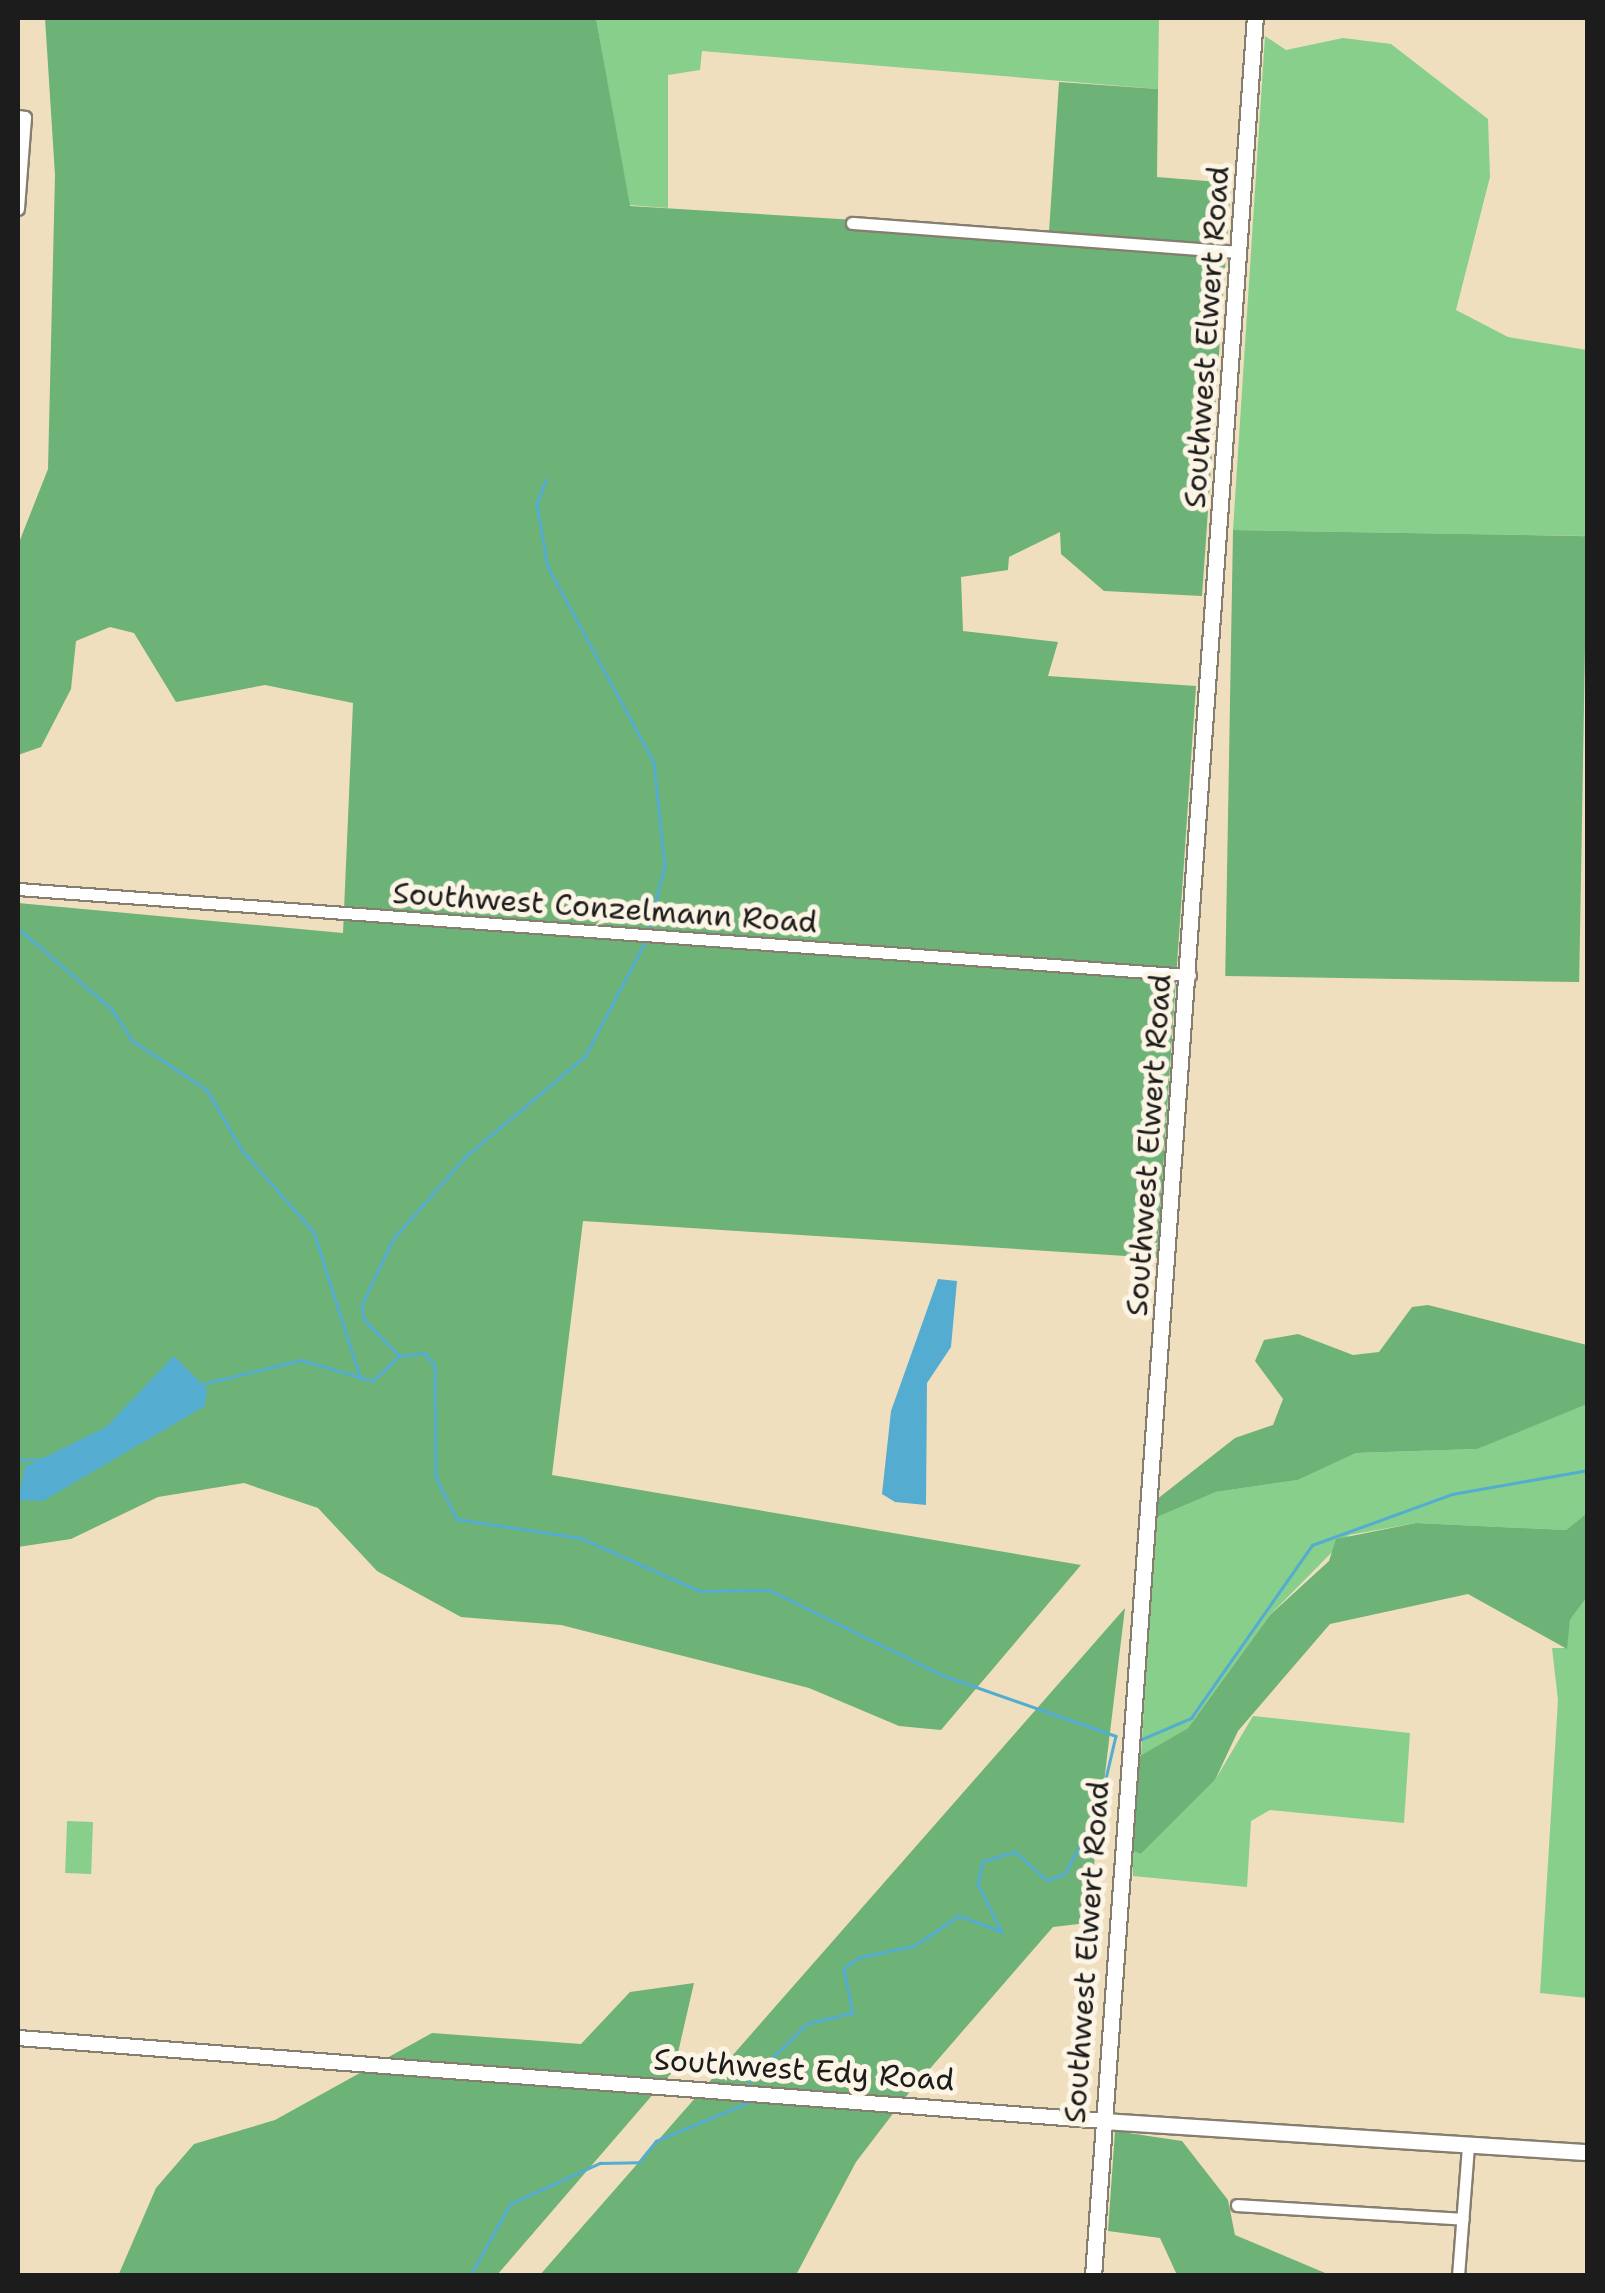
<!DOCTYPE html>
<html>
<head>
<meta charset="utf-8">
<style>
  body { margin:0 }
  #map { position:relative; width:1605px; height:2293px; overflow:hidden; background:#f0dfbf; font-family:"Shantell Sans",sans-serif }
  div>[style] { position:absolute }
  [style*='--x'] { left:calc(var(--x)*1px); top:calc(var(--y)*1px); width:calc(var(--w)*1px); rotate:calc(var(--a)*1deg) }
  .green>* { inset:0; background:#87cf8b; transform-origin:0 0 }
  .forest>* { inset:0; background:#6db277; transform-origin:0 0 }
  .water>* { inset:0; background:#54acd1 }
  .stream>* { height:2.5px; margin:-1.25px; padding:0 1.25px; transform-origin:1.25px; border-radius:1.25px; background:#54acd1 }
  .roads { filter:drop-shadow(2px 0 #867e6e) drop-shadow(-2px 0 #867e6e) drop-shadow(0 2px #867e6e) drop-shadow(0 -2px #867e6e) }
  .minor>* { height:11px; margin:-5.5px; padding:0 5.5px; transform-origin:5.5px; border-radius:5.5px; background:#fff }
  .tertiary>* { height:14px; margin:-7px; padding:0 7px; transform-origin:7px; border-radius:7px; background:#fff }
  .secondary>* { height:15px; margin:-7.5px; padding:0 7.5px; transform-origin:7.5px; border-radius:7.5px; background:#fff }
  span { translate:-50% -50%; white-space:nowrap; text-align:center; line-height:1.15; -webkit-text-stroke:10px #fcf5e5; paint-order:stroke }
  .street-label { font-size:30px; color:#1c1c1c }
  .frame { position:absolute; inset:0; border:20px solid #1c1c1c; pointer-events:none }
</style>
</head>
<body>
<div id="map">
  <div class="green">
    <i style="clip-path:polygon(596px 18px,1159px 18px,1158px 89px,702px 51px,700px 70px,668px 75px,668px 208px,629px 205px)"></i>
    <i style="clip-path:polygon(1265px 36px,1286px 50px,1343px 38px,1391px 44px,1488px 119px,1490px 177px,1456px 310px,1508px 337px,1587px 350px,1587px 536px,1233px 530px)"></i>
    <i style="clip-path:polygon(1573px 1404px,1587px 1404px,1587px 1513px,1566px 1530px,1416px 1523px,1349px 1535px,1270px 1615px,1188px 1728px,1141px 1756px,1155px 1518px,1216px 1492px,1298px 1480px,1356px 1453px,1477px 1449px)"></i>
    <i style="clip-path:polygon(1587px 1597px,1587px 1998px,1540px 1993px,1558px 1700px,1552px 1648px,1566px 1648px,1570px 1620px)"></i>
    <i style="clip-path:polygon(1253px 1716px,1410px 1733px,1404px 1823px,1270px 1810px,1251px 1821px,1247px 1887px,1133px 1876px,1131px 1850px,1141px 1854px,1215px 1780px)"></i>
    <i style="left:67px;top:1821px;width:26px;height:52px;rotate:2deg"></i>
  </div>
  <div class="forest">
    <i style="clip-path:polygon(45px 18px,596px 18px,630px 206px,1049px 232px,1059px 82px,1158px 89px,1157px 177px,1231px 183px,1202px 596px,1104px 591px,1061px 554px,1060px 532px,1009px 557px,1008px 570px,961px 577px,963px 631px,1058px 642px,1048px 676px,1196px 686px,1157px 1258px,583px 1221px,552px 1475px,1081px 1565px,941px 1730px,899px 1726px,809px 1688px,561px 1625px,461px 1617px,377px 1571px,318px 1508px,244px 1483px,158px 1497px,71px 1539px,18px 1547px,18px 903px,343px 933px,353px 703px,265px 685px,176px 702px,134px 633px,110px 627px,76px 641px,71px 689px,41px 747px,18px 755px,18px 545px,48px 469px,55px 175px)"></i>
    <i style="left:1233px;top:530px;width:354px;height:446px;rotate:1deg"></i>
    <i style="clip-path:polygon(1428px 1305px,1587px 1345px,1587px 1404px,1477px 1449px,1356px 1453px,1298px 1480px,1216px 1492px,1155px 1518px,1156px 1500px,1235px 1438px,1273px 1425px,1283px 1399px,1255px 1361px,1264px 1340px,1298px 1334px,1353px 1355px,1379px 1352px,1412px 1307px)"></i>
    <i style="clip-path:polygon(1587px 1513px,1587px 1597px,1570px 1620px,1567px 1649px,1468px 1594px,1330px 1624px,1238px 1731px,1215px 1780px,1141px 1854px,1131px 1850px,1140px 1756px,1188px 1728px,1270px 1615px,1329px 1561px,1336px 1539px,1416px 1523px,1566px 1530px)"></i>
    <i style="clip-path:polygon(1125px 1608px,1087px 1923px,1053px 1927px,908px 2094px,856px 2162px,796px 2275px,539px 2276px)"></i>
    <i style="clip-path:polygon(694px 1983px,674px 2070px,497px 2275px,118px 2276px,156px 2188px,194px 2144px,275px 2120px,432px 2033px,581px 2044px,630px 1992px)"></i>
    <i style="clip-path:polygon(1115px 2131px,1182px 2141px,1228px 2200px,1235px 2235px,1330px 2275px,1177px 2275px,1160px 2238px,1108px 2231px)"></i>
  </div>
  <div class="water">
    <i style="clip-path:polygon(938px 1279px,957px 1281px,951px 1347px,927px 1383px,926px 1505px,895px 1502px,882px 1494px,891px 1411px)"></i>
    <i style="clip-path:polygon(174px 1356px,207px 1389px,205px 1406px,43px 1501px,18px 1500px,25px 1467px,106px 1427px)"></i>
  </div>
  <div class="stream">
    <i style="--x:546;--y:480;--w:27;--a:110"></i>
    <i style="--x:537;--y:505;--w:63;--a:79.9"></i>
    <i style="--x:548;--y:567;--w:222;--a:61.5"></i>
    <i style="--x:654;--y:762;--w:105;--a:84"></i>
    <i style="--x:665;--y:866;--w:68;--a:104.4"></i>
    <i style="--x:18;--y:928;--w:124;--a:40.8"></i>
    <i style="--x:112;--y:1009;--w:38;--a:57"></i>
    <i style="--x:133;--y:1041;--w:89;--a:33.5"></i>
    <i style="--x:207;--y:1090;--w:69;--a:59.7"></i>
    <i style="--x:242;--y:1150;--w:109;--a:48.7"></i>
    <i style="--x:314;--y:1232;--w:154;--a:72.3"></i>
    <i style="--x:398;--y:1355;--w:50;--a:-134.2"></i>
    <i style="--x:363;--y:1319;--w:15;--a:-94"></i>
    <i style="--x:362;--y:1304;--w:72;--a:-64.5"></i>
    <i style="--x:393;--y:1239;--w:111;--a:-48.7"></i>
    <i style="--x:466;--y:1156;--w:155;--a:-40"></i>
    <i style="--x:585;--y:1056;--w:131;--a:-62.3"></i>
    <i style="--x:198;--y:1385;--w:106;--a:-13.6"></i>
    <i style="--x:301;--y:1360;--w:75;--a:16.3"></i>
    <i style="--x:373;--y:1381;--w:36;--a:-44"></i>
    <i style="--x:399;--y:1356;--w:25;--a:-7"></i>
    <i style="--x:424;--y:1353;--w:16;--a:47"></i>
    <i style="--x:435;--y:1365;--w:112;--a:89.5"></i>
    <i style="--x:436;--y:1477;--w:47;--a:63.4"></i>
    <i style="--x:457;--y:1519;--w:125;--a:8.7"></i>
    <i style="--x:581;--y:1538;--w:130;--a:24"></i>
    <i style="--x:700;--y:1591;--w:70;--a:-0.8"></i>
    <i style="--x:770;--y:1590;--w:192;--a:26.3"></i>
    <i style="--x:942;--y:1675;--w:184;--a:19.3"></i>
    <i style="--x:1116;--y:1736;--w:79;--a:103.2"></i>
    <i style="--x:1098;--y:1813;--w:69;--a:118.4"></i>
    <i style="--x:1065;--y:1874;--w:19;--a:159"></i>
    <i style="--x:1047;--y:1881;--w:43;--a:-137.8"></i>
    <i style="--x:1015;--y:1852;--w:34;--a:163"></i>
    <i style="--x:983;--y:1862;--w:23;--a:103"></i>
    <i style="--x:978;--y:1884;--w:54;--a:63.4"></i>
    <i style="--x:1002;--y:1932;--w:46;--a:-159.6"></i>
    <i style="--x:959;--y:1916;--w:53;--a:145.7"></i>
    <i style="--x:915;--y:1946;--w:57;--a:167.9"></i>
    <i style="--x:859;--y:1958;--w:19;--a:144"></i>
    <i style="--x:844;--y:1969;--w:45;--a:78.4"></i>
    <i style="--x:853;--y:2013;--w:47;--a:166.6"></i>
    <i style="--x:807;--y:2024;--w:81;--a:135"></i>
    <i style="--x:18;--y:1460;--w:33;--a:-2"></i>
    <i style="--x:1140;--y:1740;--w:56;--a:-23.3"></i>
    <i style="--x:1191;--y:1718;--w:211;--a:-55"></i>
    <i style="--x:1312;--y:1545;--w:149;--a:-20"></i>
    <i style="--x:1452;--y:1494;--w:138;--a:-10"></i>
    <i style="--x:470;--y:2276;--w:82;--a:-60.9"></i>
    <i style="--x:510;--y:2204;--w:99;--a:-24.5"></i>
    <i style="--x:600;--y:2163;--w:39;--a:-1"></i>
    <i style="--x:639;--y:2162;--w:27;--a:-51"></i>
    <i style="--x:656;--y:2141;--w:99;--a:-22.7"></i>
  </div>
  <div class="roads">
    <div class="minor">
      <i style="--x:18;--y:116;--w:7;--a:8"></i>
      <i style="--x:25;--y:117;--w:92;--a:94.4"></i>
      <i style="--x:852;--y:223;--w:389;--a:4.3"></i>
      <i style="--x:18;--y:889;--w:1175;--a:4.2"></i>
      <i style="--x:1237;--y:2205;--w:226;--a:3.5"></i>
      <i style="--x:1458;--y:2276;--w:131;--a:-85.6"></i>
    </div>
    <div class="tertiary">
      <i style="--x:18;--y:2038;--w:1088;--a:4.37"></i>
    </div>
    <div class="secondary">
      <i style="--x:1103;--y:2121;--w:486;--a:3.7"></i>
      <i style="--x:1093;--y:2276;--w:2264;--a:-85.9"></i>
    </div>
  </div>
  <div class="street-label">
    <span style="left:1207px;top:337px;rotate:-86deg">Southwest Elwert Road</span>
    <span style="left:605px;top:908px;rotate:4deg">Southwest Conzelmann Road</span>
    <span style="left:1149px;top:1145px;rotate:-86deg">Southwest Elwert Road</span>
    <span style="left:1087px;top:1952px;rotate:-86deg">Southwest Elwert Road</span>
    <span style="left:804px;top:2070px;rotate:4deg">Southwest Edy Road</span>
  </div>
  <div class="frame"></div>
</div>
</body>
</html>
